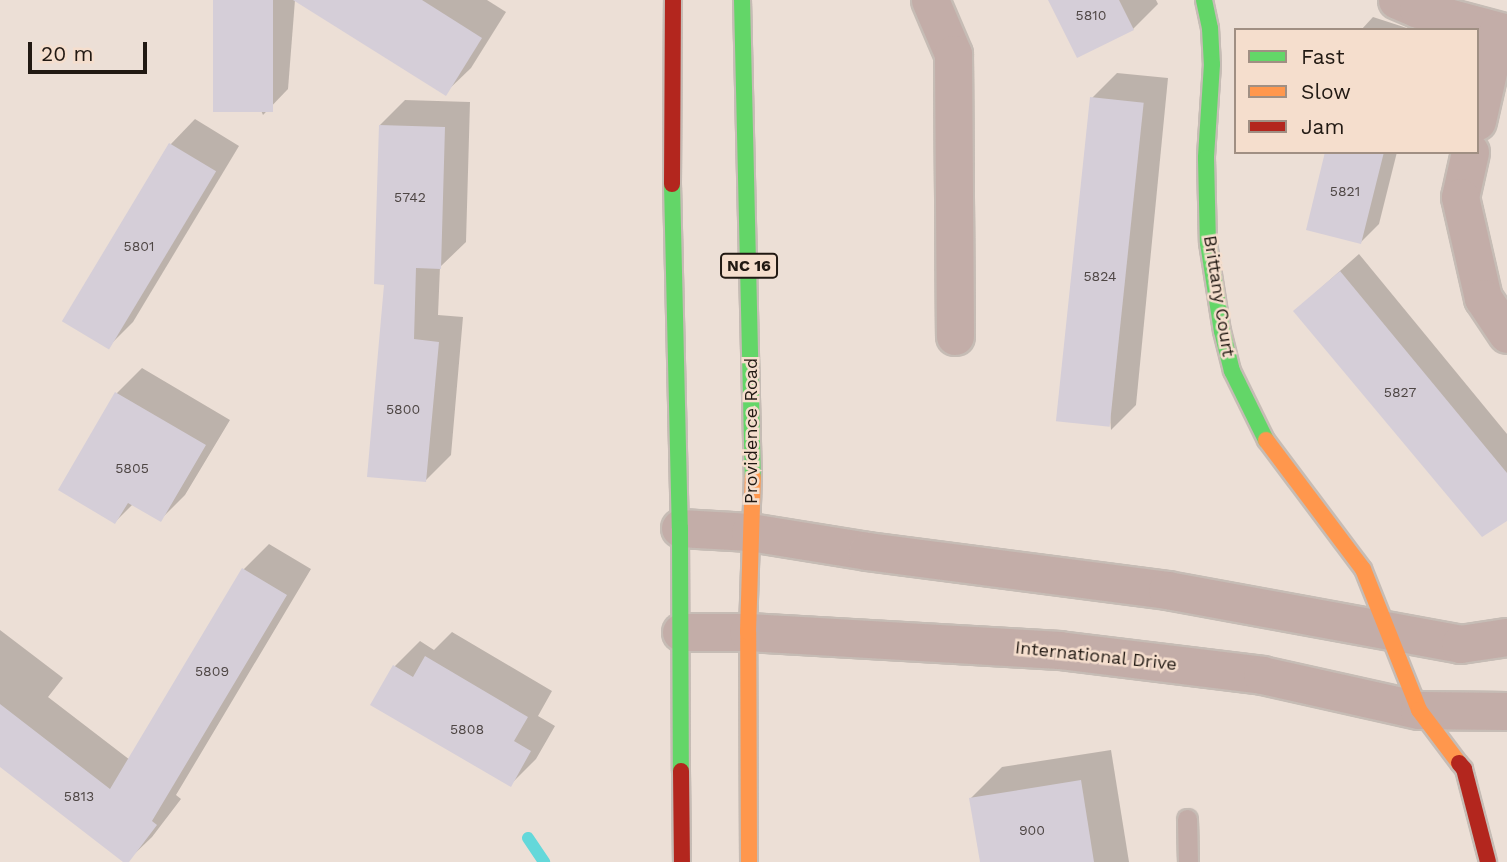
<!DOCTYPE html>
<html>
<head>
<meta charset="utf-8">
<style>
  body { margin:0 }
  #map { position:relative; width:1507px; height:862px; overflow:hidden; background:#ecdfd6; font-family:"Work Sans",sans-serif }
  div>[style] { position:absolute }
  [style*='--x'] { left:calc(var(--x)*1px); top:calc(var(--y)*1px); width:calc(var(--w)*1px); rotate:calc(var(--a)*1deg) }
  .shadow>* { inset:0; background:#0003 }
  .stream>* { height:12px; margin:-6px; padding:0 6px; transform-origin:6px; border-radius:6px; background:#64d8da }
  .building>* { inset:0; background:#d5ced8; transform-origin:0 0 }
  .roads { filter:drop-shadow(2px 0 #c6bcb5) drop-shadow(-2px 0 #c6bcb5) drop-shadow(0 2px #c6bcb5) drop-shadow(0 -2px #c6bcb5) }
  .lane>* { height:19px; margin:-9.5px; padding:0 9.5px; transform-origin:9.5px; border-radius:9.5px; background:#c3ada8 }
  .street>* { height:37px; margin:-18.5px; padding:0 18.5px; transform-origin:18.5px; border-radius:18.5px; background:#c3ada8 }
  .fast>* { height:16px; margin:-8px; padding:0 8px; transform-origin:8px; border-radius:8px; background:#63d668 }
  .slow>* { height:16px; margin:-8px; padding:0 8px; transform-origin:8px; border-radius:8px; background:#ff974d }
  .jam>* { height:16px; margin:-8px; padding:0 8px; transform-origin:8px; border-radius:8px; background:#b3261e }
  span { translate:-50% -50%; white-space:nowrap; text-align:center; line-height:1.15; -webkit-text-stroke:5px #f5decd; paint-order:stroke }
  .number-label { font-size:14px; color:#4e4644 }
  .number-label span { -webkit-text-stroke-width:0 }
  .shield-label span { padding:2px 5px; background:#f5decd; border:2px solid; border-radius:5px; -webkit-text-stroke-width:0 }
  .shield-label { font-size:16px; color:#211913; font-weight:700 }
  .street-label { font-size:18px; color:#211913 }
  .legend { position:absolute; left:1234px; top:28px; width:245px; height:126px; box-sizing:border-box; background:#f5decd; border:2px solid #a08f83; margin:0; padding:9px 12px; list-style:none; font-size:21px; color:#211913 }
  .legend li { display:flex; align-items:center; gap:14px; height:35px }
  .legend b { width:35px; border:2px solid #a08f83 }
  .scale { position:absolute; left:28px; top:42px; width:119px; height:32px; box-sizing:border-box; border:4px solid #211913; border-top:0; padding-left:9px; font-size:21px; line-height:24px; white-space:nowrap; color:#211913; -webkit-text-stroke:5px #f5decd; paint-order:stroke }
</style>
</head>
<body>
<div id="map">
  <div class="shadow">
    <i style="clip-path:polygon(214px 0,295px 0,288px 89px,263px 115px)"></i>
    <i style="clip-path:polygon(333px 0,487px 0,506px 12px,471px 68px,445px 93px)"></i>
    <i style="clip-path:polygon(1050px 0,1156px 0,1158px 4px,1133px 29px)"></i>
    <i style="clip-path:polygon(1373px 17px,1413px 30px,1361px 30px)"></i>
    <i style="clip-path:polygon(1117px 73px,1168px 78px,1136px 405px,1111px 430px,1092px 98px)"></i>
    <i style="clip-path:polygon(405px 100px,470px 102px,466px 242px,440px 267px,438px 315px,463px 317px,451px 455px,426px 480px,386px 283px,380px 125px)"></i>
    <i style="clip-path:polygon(195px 119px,239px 146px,133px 322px,108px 347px,170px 145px)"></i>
    <i style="clip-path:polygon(1327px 152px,1397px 152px,1379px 224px,1361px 242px)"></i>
    <i style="clip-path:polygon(1359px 254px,1507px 434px,1507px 519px,1295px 311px)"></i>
    <i style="clip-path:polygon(142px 368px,230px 420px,185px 495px,160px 520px,133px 504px,115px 522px,60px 490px,117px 393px)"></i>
    <i style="clip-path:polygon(269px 544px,311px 569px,176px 795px,181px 799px,152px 837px,126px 862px,0 765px,0 630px,63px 678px,48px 697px,130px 760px,244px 569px)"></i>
    <i style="clip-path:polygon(452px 632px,552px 691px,538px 716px,555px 726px,536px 759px,510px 785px,394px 667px,420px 641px,434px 650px)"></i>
    <i style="clip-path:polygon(1111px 750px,1129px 862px,982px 862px,971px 798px,1002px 767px)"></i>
  </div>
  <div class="stream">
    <i style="--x:528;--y:838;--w:29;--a:56"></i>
  </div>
  <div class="building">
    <i style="left:213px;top:0;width:60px;height:112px"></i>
    <i style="clip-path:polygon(293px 0,422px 0,482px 38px,446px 96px)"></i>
    <i style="clip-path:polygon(1048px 0,1119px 0,1134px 30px,1077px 58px)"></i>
    <i style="left:1090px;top:97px;width:54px;height:326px;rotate:6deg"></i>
    <i style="clip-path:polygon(379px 125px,445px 127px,441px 269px,416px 268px,414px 339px,439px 342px,426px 482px,367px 477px,384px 285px,374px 284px)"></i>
    <i style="left:169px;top:143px;width:55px;height:208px;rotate:31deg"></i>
    <i style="clip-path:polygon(1325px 152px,1384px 152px,1361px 244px,1306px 230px)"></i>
    <i style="clip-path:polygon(1340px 271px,1507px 473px,1507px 521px,1482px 537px,1293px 311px)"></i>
    <i style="clip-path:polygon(115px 392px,206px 445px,161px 522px,128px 503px,115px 524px,58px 490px)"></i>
    <i style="clip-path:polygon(242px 568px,287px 595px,152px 821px,157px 825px,129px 862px,123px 862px,0 767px,0 704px,110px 789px)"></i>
    <i style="clip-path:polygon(425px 656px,528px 717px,514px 741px,531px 751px,511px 787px,370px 705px,393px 665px,413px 677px)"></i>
    <i style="clip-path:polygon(1081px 780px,1094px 862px,980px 862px,969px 798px)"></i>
  </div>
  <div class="roads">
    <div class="lane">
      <i style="--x:1187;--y:819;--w:43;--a:88.7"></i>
    </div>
    <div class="street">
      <i style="--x:930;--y:0;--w:59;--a:66.9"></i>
      <i style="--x:953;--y:54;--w:282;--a:89.6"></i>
      <i style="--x:1397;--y:0;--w:23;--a:23"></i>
      <i style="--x:1418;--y:9;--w:92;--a:15.1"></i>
      <i style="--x:1477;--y:121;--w:91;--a:-77.3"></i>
      <i style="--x:1470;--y:152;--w:46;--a:102.5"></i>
      <i style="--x:1460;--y:197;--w:104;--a:77.2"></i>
      <i style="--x:1483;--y:298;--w:43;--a:56.3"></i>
      <i style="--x:680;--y:528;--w:70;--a:3.3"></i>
      <i style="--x:750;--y:532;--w:119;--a:9.2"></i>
      <i style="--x:867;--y:551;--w:303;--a:7.4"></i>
      <i style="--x:1167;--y:590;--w:298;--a:10.4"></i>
      <i style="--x:1460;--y:644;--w:48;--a:-8.5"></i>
      <i style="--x:681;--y:632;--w:67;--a:0"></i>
      <i style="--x:748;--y:632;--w:312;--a:3.3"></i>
      <i style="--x:1059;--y:650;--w:205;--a:7"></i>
      <i style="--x:1262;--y:675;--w:161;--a:12.6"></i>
      <i style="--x:1419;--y:710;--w:88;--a:0.7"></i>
    </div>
    <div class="fast">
      <i style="--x:742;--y:0;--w:477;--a:88.7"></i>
      <i style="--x:1204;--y:0;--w:29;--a:78"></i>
      <i style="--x:1210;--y:28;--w:36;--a:87"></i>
      <i style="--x:1212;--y:64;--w:94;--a:93.7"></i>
      <i style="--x:1206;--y:158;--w:85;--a:88.7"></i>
      <i style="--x:1208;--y:243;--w:89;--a:81"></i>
      <i style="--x:1222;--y:331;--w:41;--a:76"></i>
      <i style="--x:1232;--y:371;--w:77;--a:63.8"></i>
      <i style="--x:672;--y:184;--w:344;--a:88.7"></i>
      <i style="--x:680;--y:528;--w:243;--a:89.8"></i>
    </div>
    <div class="slow">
      <i style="--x:1266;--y:440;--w:161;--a:53.1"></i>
      <i style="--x:1363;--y:569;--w:152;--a:68.3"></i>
      <i style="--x:1419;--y:710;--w:66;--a:53"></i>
      <i style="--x:749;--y:862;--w:230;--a:-90.2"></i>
      <i style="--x:748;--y:632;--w:155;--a:-88.2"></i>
    </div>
    <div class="jam">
      <i style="--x:672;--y:184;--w:184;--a:-89.7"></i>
      <i style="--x:1459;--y:763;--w:8;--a:50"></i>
      <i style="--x:1464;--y:769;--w:96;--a:75.5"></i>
      <i style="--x:681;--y:771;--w:91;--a:89.4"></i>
    </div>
  </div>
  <div class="number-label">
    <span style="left:1091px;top:15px">5810</span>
    <span style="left:1345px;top:191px">5821</span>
    <span style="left:410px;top:197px">5742</span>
    <span style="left:139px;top:246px">5801</span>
    <span style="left:1100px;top:276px">5824</span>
    <span style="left:1400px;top:392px">5827</span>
    <span style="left:403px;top:409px">5800</span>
    <span style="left:132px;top:468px">5805</span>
    <span style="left:212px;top:671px">5809</span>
    <span style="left:467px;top:729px">5808</span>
    <span style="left:79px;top:796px">5813</span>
    <span style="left:1032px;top:830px">900</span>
  </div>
  <div class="shield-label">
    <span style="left:749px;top:266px">NC 16</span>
  </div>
  <div class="street-label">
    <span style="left:1219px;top:296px;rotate:81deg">Brittany Court</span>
    <span style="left:751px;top:431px;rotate:-90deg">Providence Road</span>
    <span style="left:1096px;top:656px;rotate:6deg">International Drive</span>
  </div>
  <ul class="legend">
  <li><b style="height:9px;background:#63d668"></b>Fast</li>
  <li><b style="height:9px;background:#ff974d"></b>Slow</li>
  <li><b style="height:9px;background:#b3261e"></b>Jam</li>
  </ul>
  <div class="scale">20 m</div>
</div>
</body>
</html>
